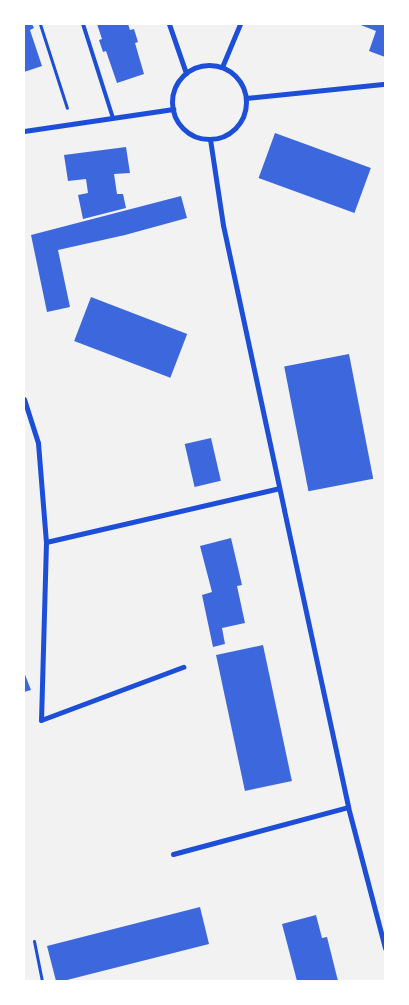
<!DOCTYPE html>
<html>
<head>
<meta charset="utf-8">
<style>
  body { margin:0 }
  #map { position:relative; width:409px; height:1005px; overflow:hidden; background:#f2f2f2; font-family:Rubik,sans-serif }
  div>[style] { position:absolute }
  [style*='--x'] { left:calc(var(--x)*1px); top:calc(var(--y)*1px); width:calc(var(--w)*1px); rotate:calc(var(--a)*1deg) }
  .building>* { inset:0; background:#3d67dc; transform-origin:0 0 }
  .path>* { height:3px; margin:-1.5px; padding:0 1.5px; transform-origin:1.5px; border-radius:1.5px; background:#1d4ed8 }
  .service>* { height:4px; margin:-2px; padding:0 2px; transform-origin:2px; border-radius:2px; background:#1d4ed8 }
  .minor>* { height:5px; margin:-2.5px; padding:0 2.5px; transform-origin:2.5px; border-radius:2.5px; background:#1d4ed8 }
  .minor>.ring { margin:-2.5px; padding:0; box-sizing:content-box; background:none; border:5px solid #1d4ed8; border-radius:50% }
  span { translate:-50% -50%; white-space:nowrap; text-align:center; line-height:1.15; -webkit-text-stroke:5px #fff; paint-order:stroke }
  .frame { position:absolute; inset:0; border:25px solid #fff; pointer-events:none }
</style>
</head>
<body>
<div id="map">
  <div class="building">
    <i style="clip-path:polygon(24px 24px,32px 24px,34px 28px,30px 30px,42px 66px,24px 72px)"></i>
    <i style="clip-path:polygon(97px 24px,128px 24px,130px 30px,134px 29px,138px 42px,135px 43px,144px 74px,117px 83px,106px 51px,103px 52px,99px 40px,102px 39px)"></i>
    <i style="clip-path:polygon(358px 24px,385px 24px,385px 57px,369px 51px,376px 31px)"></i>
    <i style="left:275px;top:133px;width:102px;height:48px;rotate:20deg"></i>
    <i style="clip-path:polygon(126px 147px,130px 173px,114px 174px,117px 194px,123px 194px,126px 208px,83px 219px,78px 195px,88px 193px,86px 179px,68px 181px,64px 155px)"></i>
    <i style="clip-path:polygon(181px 196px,187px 218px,125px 235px,58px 250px,70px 307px,47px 312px,31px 235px)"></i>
    <i style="left:91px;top:297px;width:103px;height:47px;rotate:21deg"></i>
    <i style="left:349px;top:354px;width:127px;height:66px;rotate:79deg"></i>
    <i style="left:211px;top:438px;width:44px;height:27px;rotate:77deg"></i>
    <i style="clip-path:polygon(231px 538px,242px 585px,237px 586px,245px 623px,222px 628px,225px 644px,213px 647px,202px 595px,212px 592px,200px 546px)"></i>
    <i style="left:263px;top:645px;width:139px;height:48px;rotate:78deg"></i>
    <i style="clip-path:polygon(24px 672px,31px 690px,24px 692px)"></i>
    <i style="clip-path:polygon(200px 907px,209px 944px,63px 981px,56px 981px,47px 946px)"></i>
    <i style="clip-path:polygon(316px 915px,322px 938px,327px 937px,338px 981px,297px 981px,282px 924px)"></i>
  </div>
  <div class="path">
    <i style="--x:40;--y:24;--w:88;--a:72.2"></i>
    <i style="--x:34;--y:941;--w:41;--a:78.7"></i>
  </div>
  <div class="service">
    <i style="--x:83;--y:24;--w:99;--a:72.3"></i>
  </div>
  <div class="minor">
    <i style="--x:169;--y:24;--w:52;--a:70.9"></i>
    <i class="ring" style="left:172px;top:65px;width:69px;height:69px"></i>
    <i style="--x:222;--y:67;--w:47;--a:-67.3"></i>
    <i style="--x:246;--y:98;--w:140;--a:-5.8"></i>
    <i style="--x:24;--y:131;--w:151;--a:-8.4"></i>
    <i style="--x:210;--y:139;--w:87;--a:81.4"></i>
    <i style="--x:223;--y:225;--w:291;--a:77.9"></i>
    <i style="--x:284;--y:510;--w:304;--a:77.8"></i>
    <i style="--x:348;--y:807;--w:146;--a:75.3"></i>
    <i style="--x:24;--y:399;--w:46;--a:72.3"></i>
    <i style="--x:38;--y:443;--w:99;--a:85.4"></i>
    <i style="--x:46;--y:542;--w:239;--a:-13"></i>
    <i style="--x:46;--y:542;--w:178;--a:91.6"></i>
    <i style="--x:41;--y:720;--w:152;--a:-20.5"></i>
    <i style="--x:173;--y:854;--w:181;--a:-15"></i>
  </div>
  <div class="frame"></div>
</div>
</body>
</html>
